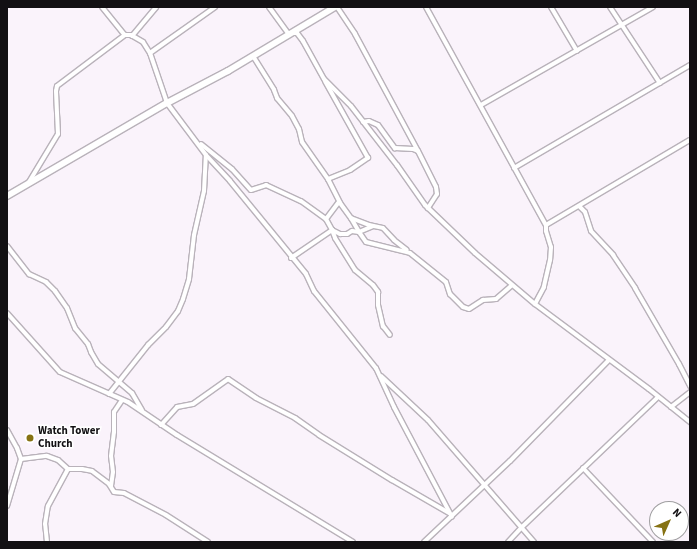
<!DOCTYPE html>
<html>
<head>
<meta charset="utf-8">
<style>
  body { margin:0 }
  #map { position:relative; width:697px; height:549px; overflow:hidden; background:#faf3fb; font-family:"Source Sans 3",sans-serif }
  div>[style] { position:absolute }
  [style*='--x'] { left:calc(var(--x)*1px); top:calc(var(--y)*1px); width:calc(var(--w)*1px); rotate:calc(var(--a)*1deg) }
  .roads { filter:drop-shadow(1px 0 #b9b2ba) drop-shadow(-1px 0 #b9b2ba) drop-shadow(0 1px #b9b2ba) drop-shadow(0 -1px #b9b2ba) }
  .street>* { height:4px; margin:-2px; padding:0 2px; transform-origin:2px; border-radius:2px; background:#fff }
  .secondary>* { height:6px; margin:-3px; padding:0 3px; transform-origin:3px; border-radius:3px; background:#fff }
  .dots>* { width:11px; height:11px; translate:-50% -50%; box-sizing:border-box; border:2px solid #fff; border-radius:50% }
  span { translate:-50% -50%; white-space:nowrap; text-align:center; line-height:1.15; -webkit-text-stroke:3px #fff; paint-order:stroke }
  .poi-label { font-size:11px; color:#121013; font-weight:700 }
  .left { translate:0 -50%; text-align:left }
  .frame { position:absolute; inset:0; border:8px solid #121013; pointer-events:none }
  .north { position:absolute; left:649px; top:501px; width:40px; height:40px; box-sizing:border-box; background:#fff; border:1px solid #a09fa1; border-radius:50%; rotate:45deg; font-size:11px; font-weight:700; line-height:16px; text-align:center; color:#121013 }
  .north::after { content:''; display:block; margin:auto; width:14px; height:18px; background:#867213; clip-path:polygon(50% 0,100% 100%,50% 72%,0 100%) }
</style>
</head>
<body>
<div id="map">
  <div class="roads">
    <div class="street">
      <i style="--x:102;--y:7;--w:36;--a:51"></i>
      <i style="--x:125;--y:35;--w:6;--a:0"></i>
      <i style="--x:131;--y:35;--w:14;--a:30"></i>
      <i style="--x:143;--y:42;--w:13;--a:58"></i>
      <i style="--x:150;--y:53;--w:53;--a:71.2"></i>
      <i style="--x:167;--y:103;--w:65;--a:53.1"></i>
      <i style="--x:206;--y:155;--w:35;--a:47"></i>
      <i style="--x:230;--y:181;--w:120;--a:50.7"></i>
      <i style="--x:306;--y:274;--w:19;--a:65"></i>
      <i style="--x:314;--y:291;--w:99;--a:51.2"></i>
      <i style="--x:376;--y:368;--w:43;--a:65.2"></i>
      <i style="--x:394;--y:407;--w:124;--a:62.2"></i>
      <i style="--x:269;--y:7;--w:32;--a:54"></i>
      <i style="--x:288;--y:33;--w:9;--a:0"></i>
      <i style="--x:297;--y:33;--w:10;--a:53"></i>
      <i style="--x:303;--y:41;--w:43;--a:61.1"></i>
      <i style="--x:324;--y:79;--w:38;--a:45"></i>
      <i style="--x:351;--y:106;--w:75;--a:52.1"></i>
      <i style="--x:397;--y:165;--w:49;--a:55"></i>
      <i style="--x:425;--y:205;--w:69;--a:43.8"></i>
      <i style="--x:475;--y:253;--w:79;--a:40.4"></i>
      <i style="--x:535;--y:304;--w:142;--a:36.7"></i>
      <i style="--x:649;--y:389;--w:53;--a:38.8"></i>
      <i style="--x:337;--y:7;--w:32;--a:56"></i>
      <i style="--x:355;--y:34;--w:133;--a:61.7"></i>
      <i style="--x:426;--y:7;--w:249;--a:61.2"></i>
      <i style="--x:546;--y:225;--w:6;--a:90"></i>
      <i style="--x:546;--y:231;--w:17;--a:73"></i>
      <i style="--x:551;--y:247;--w:13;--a:94"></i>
      <i style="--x:550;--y:260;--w:28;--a:103"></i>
      <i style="--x:544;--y:287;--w:19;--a:118"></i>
      <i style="--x:551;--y:7;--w:51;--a:59.4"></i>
      <i style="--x:610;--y:7;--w:91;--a:56.7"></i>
      <i style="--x:132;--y:36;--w:38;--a:-50"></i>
      <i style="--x:150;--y:53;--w:80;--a:-35.3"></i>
      <i style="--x:253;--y:56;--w:40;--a:58"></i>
      <i style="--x:274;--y:90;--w:9;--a:69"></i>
      <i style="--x:277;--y:98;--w:23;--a:50"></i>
      <i style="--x:292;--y:116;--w:15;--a:62"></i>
      <i style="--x:299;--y:129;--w:13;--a:77"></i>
      <i style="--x:302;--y:142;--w:45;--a:54.9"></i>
      <i style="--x:328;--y:179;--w:24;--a:-22"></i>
      <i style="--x:350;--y:170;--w:22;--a:-34"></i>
      <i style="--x:368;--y:158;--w:88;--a:-119.2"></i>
      <i style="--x:481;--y:105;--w:198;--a:-29.7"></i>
      <i style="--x:363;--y:122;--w:6;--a:-9"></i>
      <i style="--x:369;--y:121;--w:10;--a:24"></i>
      <i style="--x:378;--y:125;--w:29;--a:54"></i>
      <i style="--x:395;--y:148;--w:18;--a:3"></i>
      <i style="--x:413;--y:149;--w:5;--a:22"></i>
      <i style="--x:418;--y:151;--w:40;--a:63.4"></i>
      <i style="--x:436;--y:187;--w:7;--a:82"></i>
      <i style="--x:437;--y:194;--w:17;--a:123"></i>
      <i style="--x:201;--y:144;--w:40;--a:39"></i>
      <i style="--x:232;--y:169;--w:28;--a:48"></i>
      <i style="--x:251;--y:190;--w:16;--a:-18"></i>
      <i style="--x:266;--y:185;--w:38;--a:25"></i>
      <i style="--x:301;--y:201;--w:31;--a:36"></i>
      <i style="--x:326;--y:219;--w:13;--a:61"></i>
      <i style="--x:332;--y:230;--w:9;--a:27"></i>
      <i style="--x:340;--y:234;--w:7;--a:0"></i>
      <i style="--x:347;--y:234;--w:6;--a:-31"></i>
      <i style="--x:352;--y:231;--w:7;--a:8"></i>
      <i style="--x:359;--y:232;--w:12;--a:55"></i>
      <i style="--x:366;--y:242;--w:45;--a:14"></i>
      <i style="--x:410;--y:253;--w:46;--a:38.9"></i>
      <i style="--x:446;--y:282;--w:13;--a:72"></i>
      <i style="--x:450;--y:294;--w:18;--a:45"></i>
      <i style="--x:463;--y:307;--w:6;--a:18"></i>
      <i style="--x:469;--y:309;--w:17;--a:-33"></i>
      <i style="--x:483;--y:300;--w:13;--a:-4"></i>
      <i style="--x:496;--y:299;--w:21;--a:-41"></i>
      <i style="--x:514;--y:168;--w:204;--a:-30.3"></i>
      <i style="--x:328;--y:179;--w:27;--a:63"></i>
      <i style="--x:340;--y:203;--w:19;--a:54"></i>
      <i style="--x:351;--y:218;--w:19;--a:21"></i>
      <i style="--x:369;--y:225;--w:14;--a:12"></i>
      <i style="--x:383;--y:228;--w:16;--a:47"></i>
      <i style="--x:394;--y:240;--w:16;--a:38"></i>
      <i style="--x:29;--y:182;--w:56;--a:-58.9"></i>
      <i style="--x:58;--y:134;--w:43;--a:-92.7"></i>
      <i style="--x:56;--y:91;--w:5;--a:-79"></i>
      <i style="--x:57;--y:86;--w:85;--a:-36.9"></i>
      <i style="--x:579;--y:206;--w:8;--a:45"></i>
      <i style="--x:585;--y:212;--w:20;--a:72"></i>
      <i style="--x:591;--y:231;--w:33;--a:47"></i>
      <i style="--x:613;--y:255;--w:40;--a:56"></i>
      <i style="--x:635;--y:288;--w:88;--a:59.9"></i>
      <i style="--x:679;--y:364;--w:25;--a:63"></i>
      <i style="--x:351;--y:218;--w:16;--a:60"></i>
      <i style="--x:359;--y:232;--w:15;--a:-23"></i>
      <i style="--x:326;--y:219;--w:21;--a:-53"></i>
      <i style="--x:546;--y:225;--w:167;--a:-30.6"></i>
      <i style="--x:7;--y:246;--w:36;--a:52"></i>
      <i style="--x:29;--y:274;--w:19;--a:25"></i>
      <i style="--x:46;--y:282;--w:13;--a:45"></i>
      <i style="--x:55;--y:291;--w:21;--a:55"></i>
      <i style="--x:67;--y:308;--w:22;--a:68"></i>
      <i style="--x:75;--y:328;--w:21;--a:51"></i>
      <i style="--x:88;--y:344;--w:9;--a:69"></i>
      <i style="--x:91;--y:352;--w:14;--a:60"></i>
      <i style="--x:98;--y:364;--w:45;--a:40.5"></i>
      <i style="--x:132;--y:393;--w:20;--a:60"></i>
      <i style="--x:291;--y:258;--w:50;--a:-34.3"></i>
      <i style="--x:332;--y:230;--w:9;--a:69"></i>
      <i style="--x:335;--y:238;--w:38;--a:58"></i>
      <i style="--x:355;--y:270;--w:23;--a:40"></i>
      <i style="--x:373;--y:285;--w:9;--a:54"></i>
      <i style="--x:378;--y:292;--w:13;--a:90"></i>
      <i style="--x:378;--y:305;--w:22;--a:77"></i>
      <i style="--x:383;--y:326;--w:11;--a:52"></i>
      <i style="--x:7;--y:313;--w:79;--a:48.1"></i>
      <i style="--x:60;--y:372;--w:74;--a:23.8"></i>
      <i style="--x:128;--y:402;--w:59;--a:34"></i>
      <i style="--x:177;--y:435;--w:206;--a:31.3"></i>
      <i style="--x:381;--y:376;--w:64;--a:43.1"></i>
      <i style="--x:428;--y:420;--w:162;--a:49"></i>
      <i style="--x:109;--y:394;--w:63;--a:-51.5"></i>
      <i style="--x:148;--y:345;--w:25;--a:-45"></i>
      <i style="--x:166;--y:327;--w:20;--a:-53"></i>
      <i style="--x:178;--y:311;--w:13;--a:-67"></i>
      <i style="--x:183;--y:299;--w:21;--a:-73"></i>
      <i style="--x:189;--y:279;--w:44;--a:-83.5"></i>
      <i style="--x:194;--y:235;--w:45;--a:-77.2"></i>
      <i style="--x:204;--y:191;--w:36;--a:-87"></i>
      <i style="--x:671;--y:407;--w:24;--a:-38"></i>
      <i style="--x:161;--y:425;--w:24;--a:-48"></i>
      <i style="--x:177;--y:407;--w:16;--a:-11"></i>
      <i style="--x:193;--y:404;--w:43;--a:-35.5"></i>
      <i style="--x:228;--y:379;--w:34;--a:34"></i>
      <i style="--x:256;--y:398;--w:44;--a:27.1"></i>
      <i style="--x:295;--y:418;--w:29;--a:35"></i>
      <i style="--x:319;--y:435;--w:86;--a:31.7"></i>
      <i style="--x:392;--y:480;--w:66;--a:30.1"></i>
      <i style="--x:7;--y:430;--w:21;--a:61"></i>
      <i style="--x:17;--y:448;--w:12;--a:70"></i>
      <i style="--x:21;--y:459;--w:49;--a:106.6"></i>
      <i style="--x:21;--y:459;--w:26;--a:-7"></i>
      <i style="--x:47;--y:456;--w:12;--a:20"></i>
      <i style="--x:58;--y:460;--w:13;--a:42"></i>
      <i style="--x:68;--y:469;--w:14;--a:0"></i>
      <i style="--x:82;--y:469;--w:10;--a:11"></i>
      <i style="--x:92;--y:471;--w:21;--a:37"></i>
      <i style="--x:109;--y:484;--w:9;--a:58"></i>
      <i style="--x:114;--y:492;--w:10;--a:6"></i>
      <i style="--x:124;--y:493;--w:47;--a:27.6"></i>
      <i style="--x:166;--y:515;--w:50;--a:32.7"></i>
      <i style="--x:583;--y:468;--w:102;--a:46.6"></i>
      <i style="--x:111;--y:486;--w:14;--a:-82"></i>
      <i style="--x:113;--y:472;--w:16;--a:-97"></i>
      <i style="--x:111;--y:456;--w:24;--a:-83"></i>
      <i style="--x:114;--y:432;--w:20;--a:-90"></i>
      <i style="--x:114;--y:412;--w:14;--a:-56"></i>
      <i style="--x:47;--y:542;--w:18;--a:-96"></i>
      <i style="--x:45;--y:524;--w:18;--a:-81"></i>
      <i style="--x:48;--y:506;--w:42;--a:-61.6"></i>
      <i style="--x:424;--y:542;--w:118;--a:-43.3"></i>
      <i style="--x:510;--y:461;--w:141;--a:-45.6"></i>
      <i style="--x:508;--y:542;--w:21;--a:-47"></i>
      <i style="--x:522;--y:527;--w:188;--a:-43.7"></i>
    </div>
    <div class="secondary">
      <i style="--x:7;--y:196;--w:185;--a:-30.2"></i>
      <i style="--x:167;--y:103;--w:69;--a:-27.7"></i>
      <i style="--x:228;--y:71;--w:125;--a:-30.9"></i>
    </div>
  </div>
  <div class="dots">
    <i style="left:30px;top:438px;background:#867213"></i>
  </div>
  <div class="poi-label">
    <span class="left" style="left:38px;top:438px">Watch Tower<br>Church</span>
  </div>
  <div class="frame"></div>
  <div class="north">N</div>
</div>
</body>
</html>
